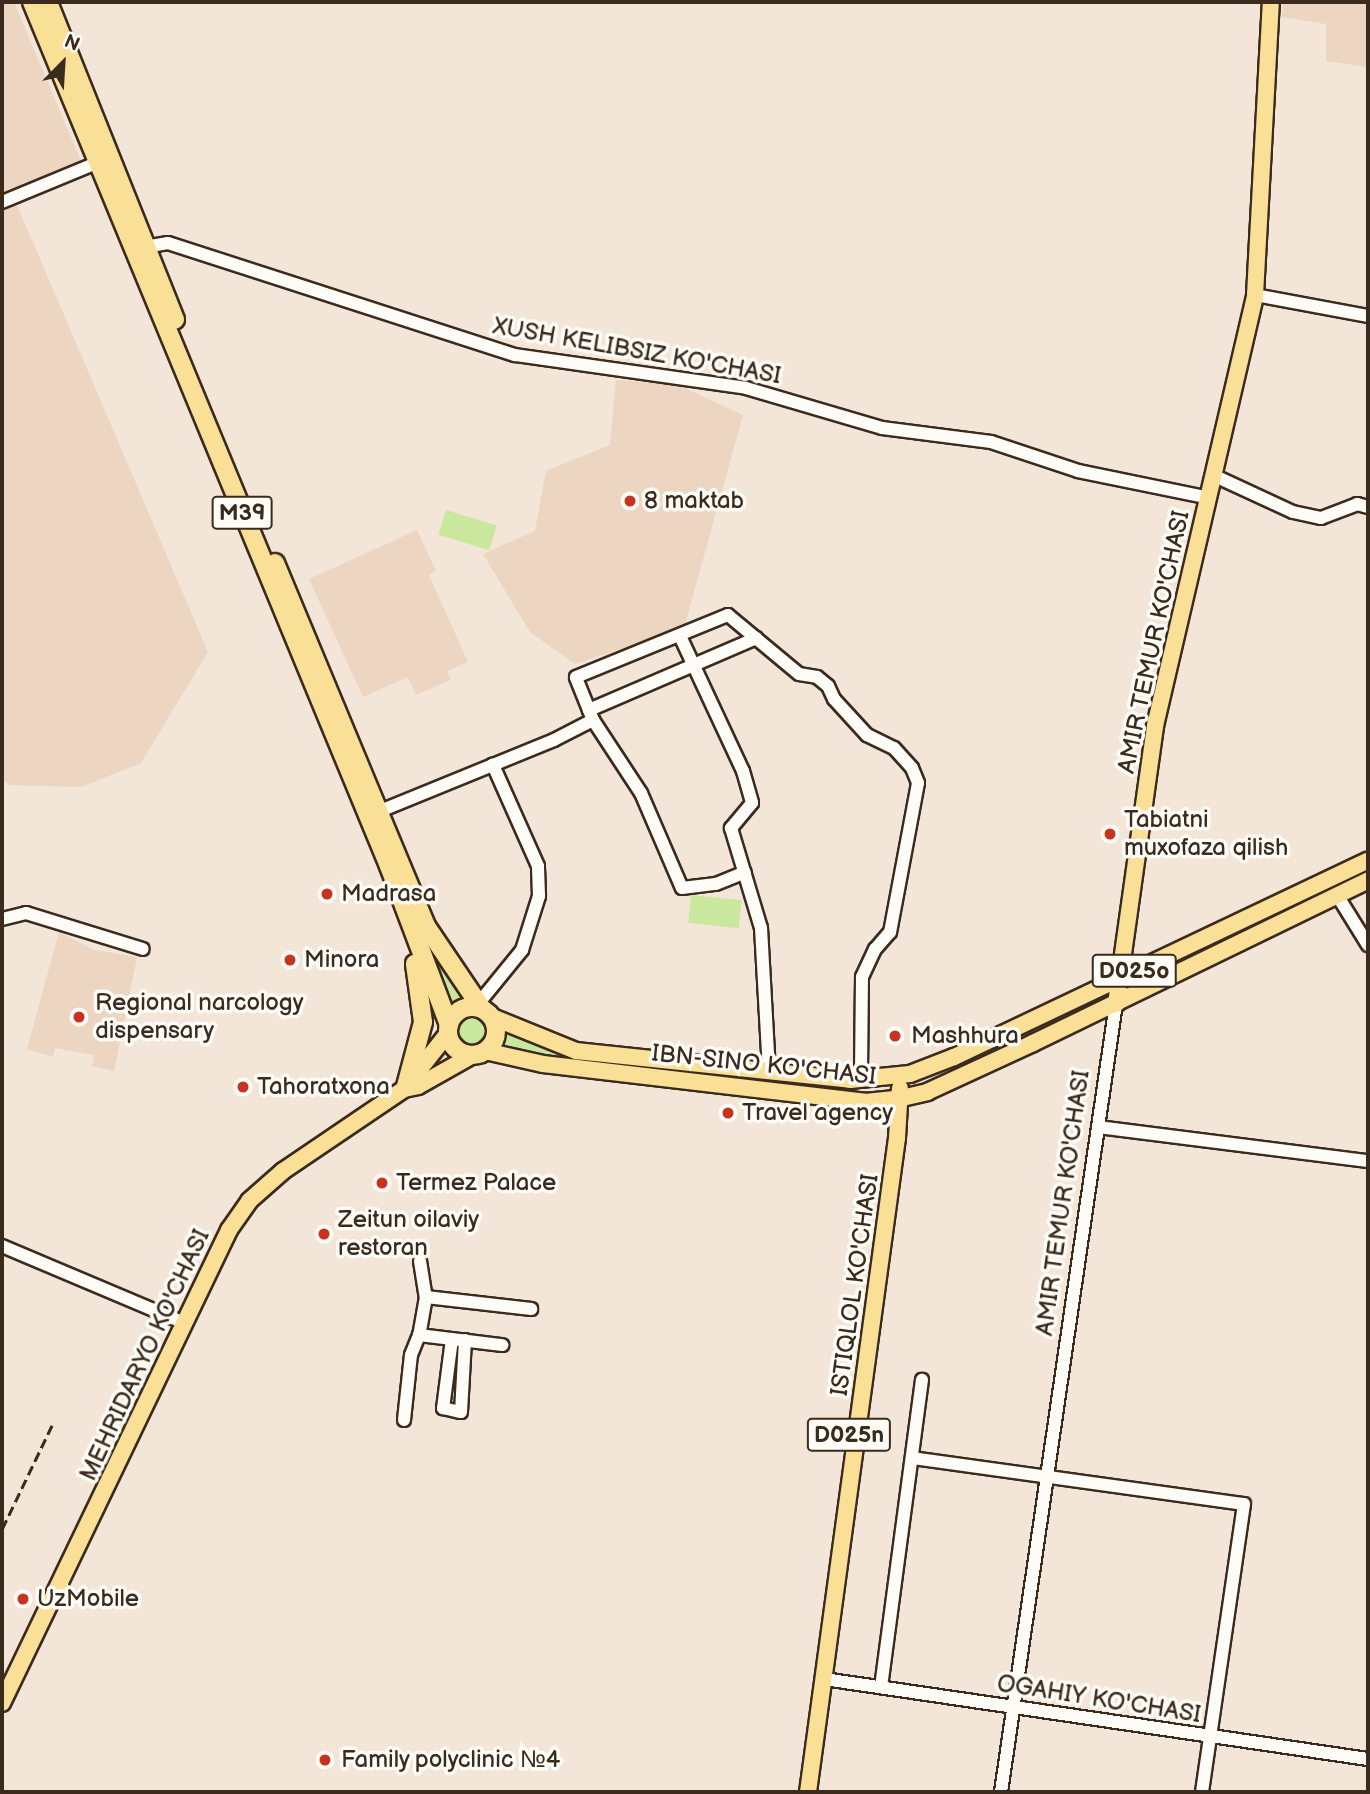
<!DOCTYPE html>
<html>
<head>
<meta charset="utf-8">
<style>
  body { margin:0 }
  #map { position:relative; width:1370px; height:1794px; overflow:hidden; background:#f3e5d7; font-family:"Balsamiq Sans",sans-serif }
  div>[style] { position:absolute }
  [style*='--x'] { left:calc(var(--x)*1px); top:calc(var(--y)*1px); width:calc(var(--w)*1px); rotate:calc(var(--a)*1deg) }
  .built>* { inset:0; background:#ecd5c1 }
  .green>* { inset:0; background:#cae79e; transform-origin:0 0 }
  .round { border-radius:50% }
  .roads { filter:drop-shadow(2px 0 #3b2a1e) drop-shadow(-2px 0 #3b2a1e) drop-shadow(0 2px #3b2a1e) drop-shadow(0 -2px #3b2a1e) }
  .minor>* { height:12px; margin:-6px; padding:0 6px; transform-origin:6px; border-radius:6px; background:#fdfcf7 }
  .major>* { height:16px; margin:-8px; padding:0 8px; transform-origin:8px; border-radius:8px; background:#fadf96 }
  .highway>* { height:18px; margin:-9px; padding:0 9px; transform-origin:9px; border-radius:9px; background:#fadf96 }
  .highway>.ring { margin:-9px; padding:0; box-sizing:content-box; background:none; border:18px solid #fadf96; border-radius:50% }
  .rail>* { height:2.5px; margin-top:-1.25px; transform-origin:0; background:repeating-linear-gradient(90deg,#3b2a1e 0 10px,transparent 0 15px) }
  .dots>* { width:19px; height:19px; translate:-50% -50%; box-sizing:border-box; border:4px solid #fdfcf7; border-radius:50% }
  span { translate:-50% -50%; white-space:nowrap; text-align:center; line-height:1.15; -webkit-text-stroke:7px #fdfcf7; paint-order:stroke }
  .shield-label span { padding:2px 5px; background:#fdfcf7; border:2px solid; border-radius:5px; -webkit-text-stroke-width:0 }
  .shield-label { font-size:23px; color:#3b2a1e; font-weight:700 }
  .street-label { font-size:24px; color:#3b2a1e }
  .poi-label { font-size:24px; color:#3b2a1e }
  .left { translate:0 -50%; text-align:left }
  .frame { position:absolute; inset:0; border:4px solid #3b2a1e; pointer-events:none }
  .north { position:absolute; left:28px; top:28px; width:70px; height:70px; -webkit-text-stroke:5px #fdfcf7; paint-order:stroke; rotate:24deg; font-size:19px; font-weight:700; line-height:28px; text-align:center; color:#3b2a1e }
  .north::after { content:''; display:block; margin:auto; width:24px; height:32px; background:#3b2a1e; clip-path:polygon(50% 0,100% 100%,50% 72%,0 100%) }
</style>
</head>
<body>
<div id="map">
  <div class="built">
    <i style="clip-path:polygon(2px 2px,14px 2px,84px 168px,2px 201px)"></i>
    <i style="clip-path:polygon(1283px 2px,1368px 2px,1368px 67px,1326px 61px,1326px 24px,1282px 17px)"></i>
    <i style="clip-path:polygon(17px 205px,208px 652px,141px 763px,81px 787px,10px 785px,2px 780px,2px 211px)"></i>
    <i style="clip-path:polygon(616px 380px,678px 385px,743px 415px,684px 628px,575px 664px,530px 632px,483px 554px,535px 531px,546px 471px,610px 445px)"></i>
    <i style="clip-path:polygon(417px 530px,436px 571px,429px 575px,468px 662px,447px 671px,451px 680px,416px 695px,408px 677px,363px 697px,309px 579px)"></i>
    <i style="clip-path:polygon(59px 932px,94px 950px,137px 957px,114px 1071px,92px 1066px,94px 1055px,55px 1048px,53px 1057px,27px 1049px)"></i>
  </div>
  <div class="green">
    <i style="left:446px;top:510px;width:53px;height:26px;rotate:17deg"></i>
    <i style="left:691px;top:895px;width:51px;height:28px;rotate:6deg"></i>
    <i style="clip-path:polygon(428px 945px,467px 998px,449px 1009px)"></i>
    <i class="round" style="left:457px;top:1018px;width:30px;height:30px"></i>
    <i style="clip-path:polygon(507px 1032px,576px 1061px,502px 1049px)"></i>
  </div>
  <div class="roads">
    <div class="minor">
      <i style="--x:2;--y:202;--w:102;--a:-22.5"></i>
      <i style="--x:145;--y:247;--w:23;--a:-10"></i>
      <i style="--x:168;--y:243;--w:365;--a:17.9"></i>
      <i style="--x:515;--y:355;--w:233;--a:8.1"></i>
      <i style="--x:746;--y:388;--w:142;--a:16.4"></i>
      <i style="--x:882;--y:428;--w:110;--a:7.3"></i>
      <i style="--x:991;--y:442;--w:92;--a:18.4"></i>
      <i style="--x:1078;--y:471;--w:134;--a:11.6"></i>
      <i style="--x:1255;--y:295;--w:115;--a:10.5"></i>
      <i style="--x:1215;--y:476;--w:86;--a:24.8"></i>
      <i style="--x:1293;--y:512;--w:29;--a:12"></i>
      <i style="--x:1321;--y:518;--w:39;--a:-21"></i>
      <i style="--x:1357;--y:504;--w:11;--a:15"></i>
      <i style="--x:680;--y:636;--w:149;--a:65"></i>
      <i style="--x:743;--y:771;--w:33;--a:74"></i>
      <i style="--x:752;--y:803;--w:33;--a:130"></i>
      <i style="--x:731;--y:828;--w:104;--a:73.3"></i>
      <i style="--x:761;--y:928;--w:145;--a:86.8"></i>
      <i style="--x:589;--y:710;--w:35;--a:-112"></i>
      <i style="--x:576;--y:677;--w:164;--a:-22.2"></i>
      <i style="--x:728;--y:615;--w:92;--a:39.7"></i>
      <i style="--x:799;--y:674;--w:18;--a:9"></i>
      <i style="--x:817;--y:677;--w:14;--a:39"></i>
      <i style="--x:828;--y:686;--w:14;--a:65"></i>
      <i style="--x:834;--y:699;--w:49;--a:47.5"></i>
      <i style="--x:867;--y:735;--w:30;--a:26"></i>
      <i style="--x:894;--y:748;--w:27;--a:48"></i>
      <i style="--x:912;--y:768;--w:16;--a:68"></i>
      <i style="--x:918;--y:783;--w:152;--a:100.6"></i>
      <i style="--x:890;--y:932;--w:23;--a:131"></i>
      <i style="--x:875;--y:949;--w:31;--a:115"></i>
      <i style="--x:862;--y:977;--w:102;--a:90.6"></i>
      <i style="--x:593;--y:720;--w:87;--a:56.7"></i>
      <i style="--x:641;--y:793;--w:103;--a:66.7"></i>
      <i style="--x:682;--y:888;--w:34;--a:-7"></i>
      <i style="--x:716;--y:884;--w:31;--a:-22"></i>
      <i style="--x:380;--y:811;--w:188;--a:-22.2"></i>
      <i style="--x:554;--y:740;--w:44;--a:-27.1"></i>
      <i style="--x:593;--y:720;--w:11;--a:-112"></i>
      <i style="--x:589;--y:710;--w:182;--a:-23.3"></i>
      <i style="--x:1337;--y:895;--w:59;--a:58.2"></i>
      <i style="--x:2;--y:919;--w:25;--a:-14"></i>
      <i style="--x:26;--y:913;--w:122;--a:17.1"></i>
      <i style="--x:478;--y:1004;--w:70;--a:-50.8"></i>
      <i style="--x:522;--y:950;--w:57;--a:-72.5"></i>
      <i style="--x:539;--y:896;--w:30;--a:-92"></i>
      <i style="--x:538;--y:866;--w:111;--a:-114"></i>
      <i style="--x:1098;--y:1127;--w:272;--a:7.2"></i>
      <i style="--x:2;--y:1246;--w:198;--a:22.9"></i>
      <i style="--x:420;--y:1261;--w:36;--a:81"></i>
      <i style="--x:426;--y:1297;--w:39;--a:100"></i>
      <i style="--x:419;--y:1335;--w:84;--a:6.9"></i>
      <i style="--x:426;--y:1297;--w:106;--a:6.5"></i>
      <i style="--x:452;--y:1339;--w:70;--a:97.4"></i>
      <i style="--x:443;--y:1408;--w:18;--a:13"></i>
      <i style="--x:461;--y:1412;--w:72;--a:-86.8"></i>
      <i style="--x:404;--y:1420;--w:65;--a:-83.9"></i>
      <i style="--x:411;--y:1355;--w:22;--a:-68"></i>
      <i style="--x:912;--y:1458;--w:335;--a:7.9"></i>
      <i style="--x:1244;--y:1504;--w:291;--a:98.3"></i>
      <i style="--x:824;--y:1679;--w:550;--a:8.37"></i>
      <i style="--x:881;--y:1687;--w:310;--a:-82.4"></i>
      <i style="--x:1001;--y:1792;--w:796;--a:-81.7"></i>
    </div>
    <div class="major">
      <i style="--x:1116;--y:1004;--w:281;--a:-82"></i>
      <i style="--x:1155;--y:726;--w:442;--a:-76.9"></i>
      <i style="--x:1255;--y:295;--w:293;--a:-86.9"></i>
      <i style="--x:492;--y:1017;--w:91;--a:22"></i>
      <i style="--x:576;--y:1051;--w:276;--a:6"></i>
      <i style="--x:850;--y:1080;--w:60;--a:-5.7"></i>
      <i style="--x:910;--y:1074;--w:47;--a:-21.1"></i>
      <i style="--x:954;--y:1057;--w:458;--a:-25.4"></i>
      <i style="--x:485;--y:1051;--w:59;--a:12.6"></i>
      <i style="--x:543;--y:1064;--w:324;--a:6.7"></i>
      <i style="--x:865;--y:1102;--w:37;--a:-6"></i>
      <i style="--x:902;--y:1098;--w:26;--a:-13"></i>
      <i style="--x:927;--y:1092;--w:117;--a:-24.8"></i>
      <i style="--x:1033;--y:1043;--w:373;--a:-25.9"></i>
      <i style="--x:404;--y:1089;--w:14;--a:-12"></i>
      <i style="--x:418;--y:1086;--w:63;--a:-29.4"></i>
      <i style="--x:2;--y:1703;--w:525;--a:-64.36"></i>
      <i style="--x:229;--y:1230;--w:35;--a:-55"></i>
      <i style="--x:249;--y:1201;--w:45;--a:-41.4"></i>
      <i style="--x:283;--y:1171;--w:146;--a:-34.1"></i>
      <i style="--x:404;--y:1089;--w:71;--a:-51.8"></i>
      <i style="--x:808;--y:1792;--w:660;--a:-82.25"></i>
      <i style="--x:897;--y:1138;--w:50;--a:-86.6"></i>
    </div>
    <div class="highway">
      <i style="--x:32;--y:2;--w:935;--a:67.55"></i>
      <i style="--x:389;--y:866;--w:170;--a:69.3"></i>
      <i style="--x:48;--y:2;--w:342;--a:68.2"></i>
      <i style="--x:275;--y:563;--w:393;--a:67.4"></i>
      <i style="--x:426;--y:926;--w:100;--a:56"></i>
      <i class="ring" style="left:448px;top:1007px;width:30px;height:30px"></i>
      <i style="--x:406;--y:1086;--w:66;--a:-75.1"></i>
      <i style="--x:423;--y:1022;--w:59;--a:-97.9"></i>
    </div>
  </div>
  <div class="rail">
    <i style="--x:2;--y:1529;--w:115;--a:-64.3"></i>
  </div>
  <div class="dots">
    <i style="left:630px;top:501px;background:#c8321e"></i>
    <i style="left:1110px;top:834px;background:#c8321e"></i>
    <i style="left:327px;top:894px;background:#c8321e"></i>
    <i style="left:290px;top:960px;background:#c8321e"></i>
    <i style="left:79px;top:1017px;background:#c8321e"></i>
    <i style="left:895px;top:1036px;background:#c8321e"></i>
    <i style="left:243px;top:1087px;background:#c8321e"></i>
    <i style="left:728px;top:1113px;background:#c8321e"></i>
    <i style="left:382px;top:1183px;background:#c8321e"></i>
    <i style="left:324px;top:1234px;background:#c8321e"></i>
    <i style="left:23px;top:1599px;background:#c8321e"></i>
    <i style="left:325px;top:1760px;background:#c8321e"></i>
  </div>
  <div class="shield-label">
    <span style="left:242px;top:513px">M39</span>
    <span style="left:1134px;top:971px">D025o</span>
    <span style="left:849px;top:1435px">D025n</span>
  </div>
  <div class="street-label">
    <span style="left:637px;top:351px;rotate:10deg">XUSH KELIBSIZ KO'CHASI</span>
    <span style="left:1154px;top:642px;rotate:-78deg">AMIR TEMUR KO'CHASI</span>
    <span style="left:764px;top:1065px;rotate:6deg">IBN-SINO KO'CHASI</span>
    <span style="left:1063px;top:1203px;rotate:-82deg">AMIR TEMUR KO'CHASI</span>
    <span style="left:855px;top:1285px;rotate:-82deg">ISTIQLOL KO'CHASI</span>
    <span style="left:145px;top:1355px;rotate:-65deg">МEHRIDARYO KO'CHASI</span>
    <span style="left:1099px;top:1699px;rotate:9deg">OGAHIY KO'CHASI</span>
  </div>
  <div class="poi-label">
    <span class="left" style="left:644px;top:501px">8 maktab</span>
    <span class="left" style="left:1124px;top:834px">Tabiatni<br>muxofaza qilish</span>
    <span class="left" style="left:341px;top:894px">Madrasa</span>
    <span class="left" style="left:304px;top:960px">Minora</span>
    <span class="left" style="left:95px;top:1017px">Regional narcology<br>dispensary</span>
    <span class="left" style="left:911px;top:1036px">Mashhura</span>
    <span class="left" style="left:257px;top:1087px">Tahoratxona</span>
    <span class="left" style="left:742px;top:1113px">Travel agency</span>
    <span class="left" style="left:396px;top:1183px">Termez Palace</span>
    <span class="left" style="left:338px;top:1234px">Zeitun oilaviy<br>restoran</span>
    <span class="left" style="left:37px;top:1599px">UzMobile</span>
    <span class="left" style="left:341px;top:1760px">Family polyclinic №4</span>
  </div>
  <div class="frame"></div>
  <div class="north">N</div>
</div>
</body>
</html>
